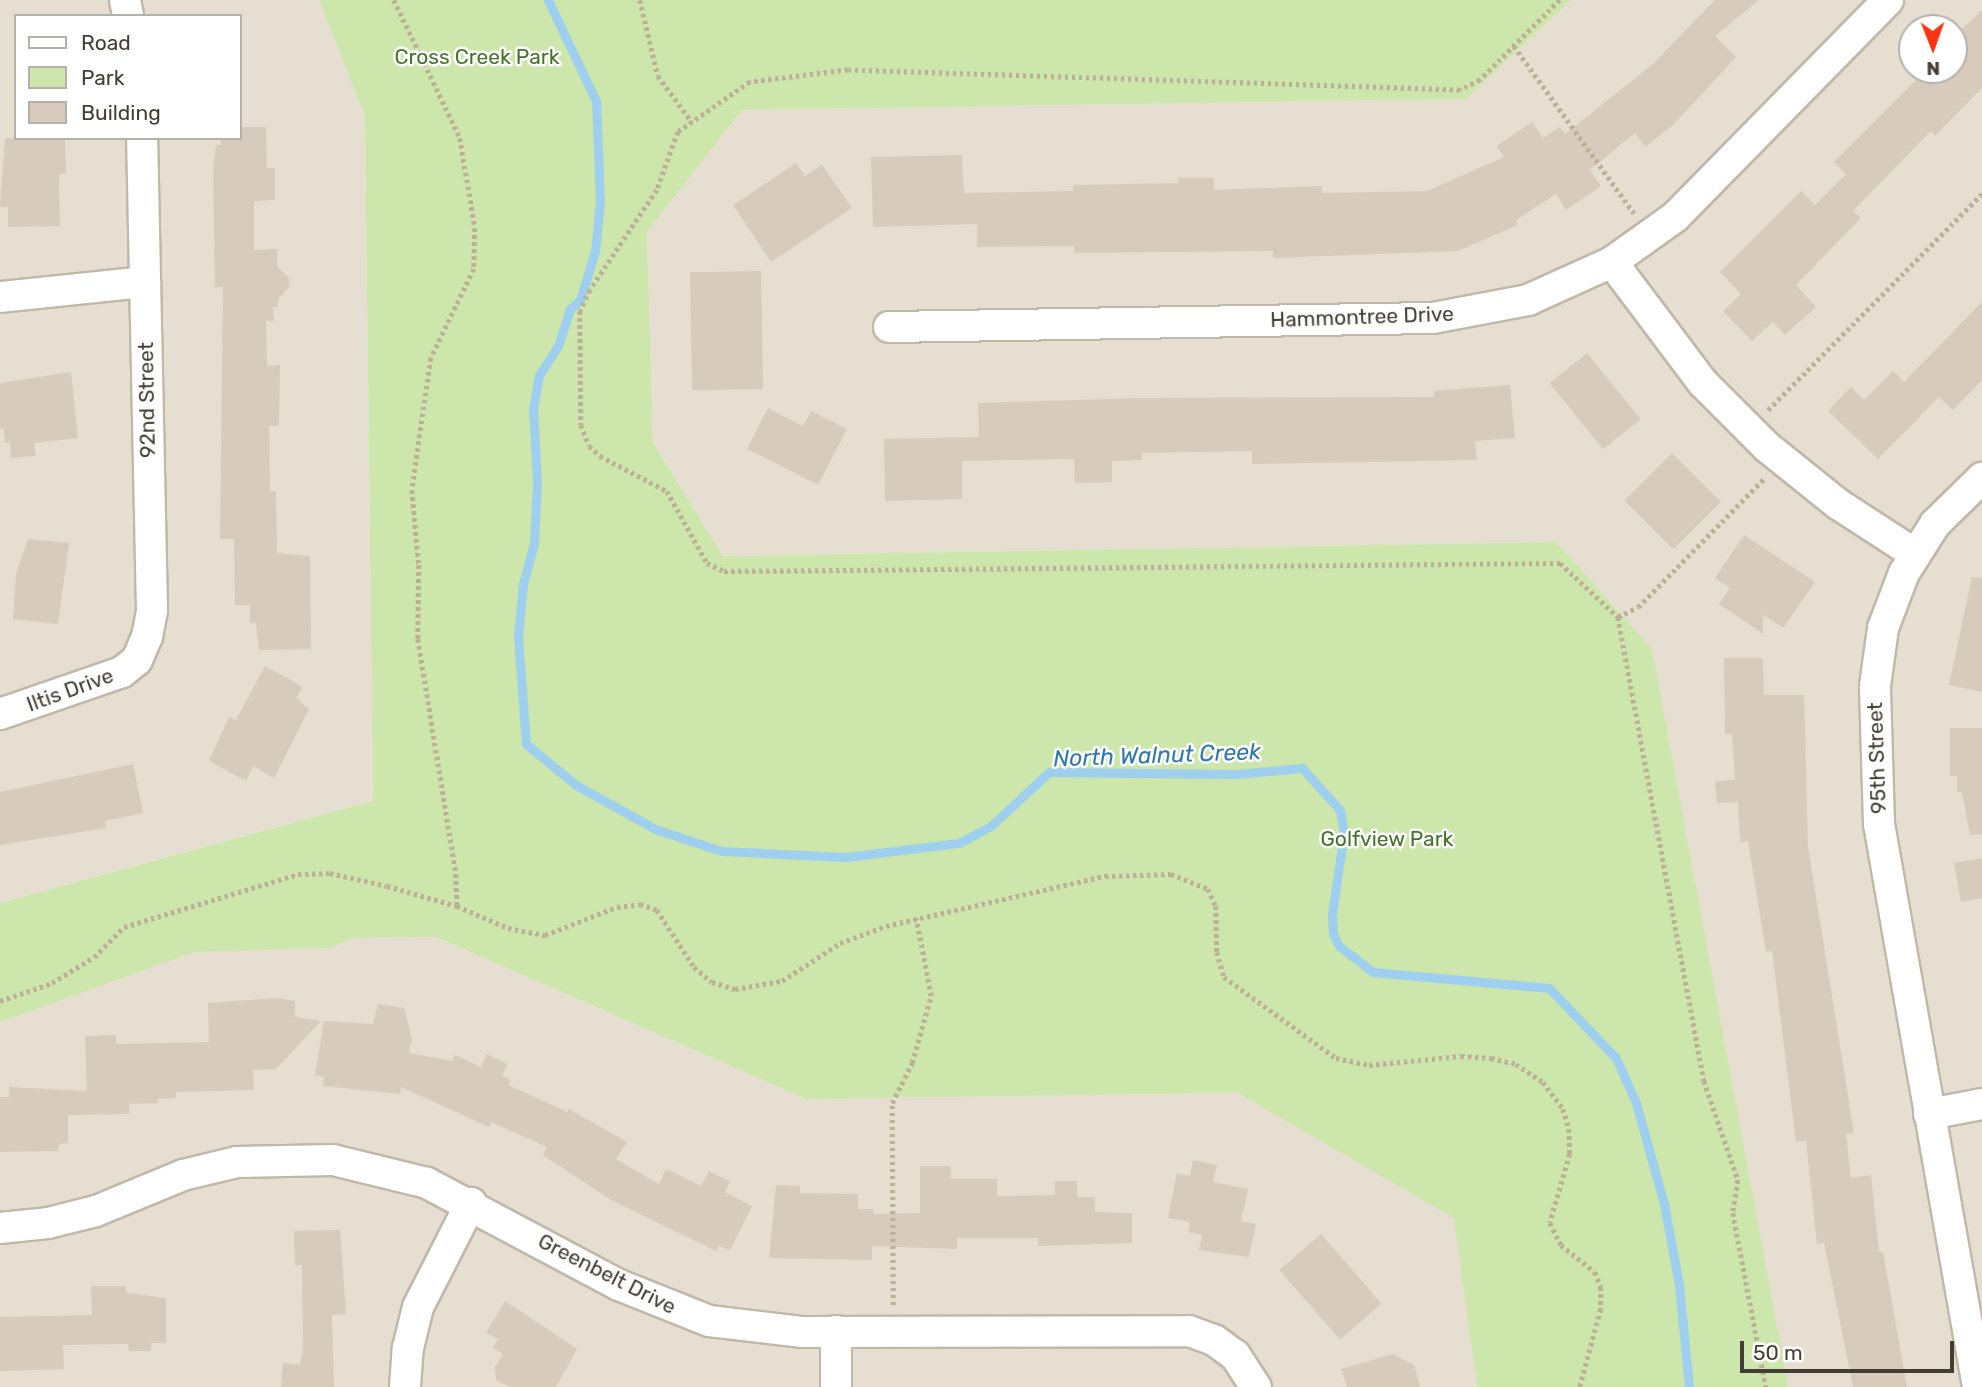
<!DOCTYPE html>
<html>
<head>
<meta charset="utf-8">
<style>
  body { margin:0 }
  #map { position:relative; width:1982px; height:1387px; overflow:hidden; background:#f2ede3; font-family:Rubik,sans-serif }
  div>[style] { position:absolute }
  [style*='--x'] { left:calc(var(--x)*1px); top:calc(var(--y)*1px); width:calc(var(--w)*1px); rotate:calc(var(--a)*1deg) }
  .residential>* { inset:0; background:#e6dfd1 }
  .green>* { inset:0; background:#cce6ab }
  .stream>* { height:9px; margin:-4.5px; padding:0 4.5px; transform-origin:4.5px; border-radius:4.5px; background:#9ecfef }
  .building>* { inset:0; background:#d6cbbc; transform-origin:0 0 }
  .path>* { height:4.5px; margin-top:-2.25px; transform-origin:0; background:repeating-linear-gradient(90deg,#beb097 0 3.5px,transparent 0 7px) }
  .roads { filter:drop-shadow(2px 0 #c0b8a9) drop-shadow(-2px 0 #c0b8a9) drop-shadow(0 2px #c0b8a9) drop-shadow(0 -2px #c0b8a9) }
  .street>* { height:30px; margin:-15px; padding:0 15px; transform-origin:15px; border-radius:15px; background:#fff }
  span { translate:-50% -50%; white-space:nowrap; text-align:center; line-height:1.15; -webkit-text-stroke:5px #fff; paint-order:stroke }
  .park-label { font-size:21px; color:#457427 }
  .street-label { font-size:21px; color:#433d33 }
  .water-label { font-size:23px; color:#2e78ae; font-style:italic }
  .legend { position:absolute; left:14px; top:14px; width:228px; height:126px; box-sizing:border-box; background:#fff; border:2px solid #b4b1ad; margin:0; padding:9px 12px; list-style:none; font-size:21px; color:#433d33 }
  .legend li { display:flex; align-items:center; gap:14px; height:35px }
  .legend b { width:35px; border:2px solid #b4b1ad }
  .north { position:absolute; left:1898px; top:14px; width:70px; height:70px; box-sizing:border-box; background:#fff; border:2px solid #b4b1ad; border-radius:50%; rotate:179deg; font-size:19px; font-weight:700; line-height:28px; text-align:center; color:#433d33 }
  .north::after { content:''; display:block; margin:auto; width:24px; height:32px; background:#f93412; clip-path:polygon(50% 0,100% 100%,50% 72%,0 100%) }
  .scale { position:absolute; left:1740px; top:1341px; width:214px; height:32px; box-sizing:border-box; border:4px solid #433d33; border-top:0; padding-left:9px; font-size:21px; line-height:24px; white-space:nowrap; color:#433d33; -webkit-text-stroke:5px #fff; paint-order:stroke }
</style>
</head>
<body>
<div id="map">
  <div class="residential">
    <i style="clip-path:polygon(evenodd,0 0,319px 0,365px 117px,373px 801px,0 903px,0 0,16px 16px,240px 16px,240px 138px,16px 138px,16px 16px)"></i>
    <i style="clip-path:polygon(evenodd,1571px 0,1982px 0,1982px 1387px,1788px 1387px,1746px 1171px,1556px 542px,723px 556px,653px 443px,647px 232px,742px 110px,1466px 99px,1571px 0,1912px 28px,1954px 28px,1954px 70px,1912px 70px,1912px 28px)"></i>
    <i style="clip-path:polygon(436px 937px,806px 1099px,1239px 1093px,1455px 1218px,1477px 1387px,0 1387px,0 1006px,178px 939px)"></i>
  </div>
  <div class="green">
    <i style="clip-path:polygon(319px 0,1571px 0,1466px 99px,742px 110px,647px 232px,653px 443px,723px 556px,1556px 542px,1652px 649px,1788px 1387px,1477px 1387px,1454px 1218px,1238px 1093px,806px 1099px,436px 937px,353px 938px,329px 948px,194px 952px,0 1022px,0 903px,373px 801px,365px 117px)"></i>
  </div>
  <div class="stream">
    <i style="--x:548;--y:0;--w:112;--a:64.6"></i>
    <i style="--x:596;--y:101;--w:101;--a:87.7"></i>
    <i style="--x:600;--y:202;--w:49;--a:95.8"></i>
    <i style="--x:595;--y:251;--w:51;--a:107"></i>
    <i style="--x:580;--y:300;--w:13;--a:138"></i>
    <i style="--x:570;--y:309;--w:39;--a:108"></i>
    <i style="--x:558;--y:346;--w:35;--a:123"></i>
    <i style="--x:539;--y:375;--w:34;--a:100"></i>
    <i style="--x:533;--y:408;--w:75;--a:86.9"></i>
    <i style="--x:537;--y:483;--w:60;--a:92.9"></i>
    <i style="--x:534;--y:543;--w:42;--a:105"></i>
    <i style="--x:523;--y:584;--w:53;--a:95.4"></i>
    <i style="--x:518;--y:637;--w:107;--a:85.7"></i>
    <i style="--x:526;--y:744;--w:65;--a:39.4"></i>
    <i style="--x:576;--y:785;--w:90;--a:29.1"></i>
    <i style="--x:655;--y:829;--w:70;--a:18.4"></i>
    <i style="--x:721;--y:851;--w:125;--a:2.7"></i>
    <i style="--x:846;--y:857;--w:114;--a:-7.1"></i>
    <i style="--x:959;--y:843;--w:36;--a:-28"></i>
    <i style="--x:991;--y:826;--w:79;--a:-43"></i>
    <i style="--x:1049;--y:772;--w:188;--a:0.6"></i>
    <i style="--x:1237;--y:774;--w:65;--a:-5.3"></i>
    <i style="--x:1302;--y:768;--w:57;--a:47.9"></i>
    <i style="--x:1340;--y:810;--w:22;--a:80"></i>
    <i style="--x:1344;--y:832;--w:83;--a:98.3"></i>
    <i style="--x:1332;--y:914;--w:20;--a:87"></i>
    <i style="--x:1333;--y:934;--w:13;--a:63"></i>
    <i style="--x:1339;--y:946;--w:43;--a:37.4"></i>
    <i style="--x:1373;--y:972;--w:177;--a:5.2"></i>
    <i style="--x:1549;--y:988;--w:97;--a:46.3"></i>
    <i style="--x:1616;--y:1058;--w:49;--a:66"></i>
    <i style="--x:1636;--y:1103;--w:105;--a:74.5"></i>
    <i style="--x:1664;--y:1204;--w:82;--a:79.5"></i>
    <i style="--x:1679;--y:1285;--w:102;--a:84.4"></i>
  </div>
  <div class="building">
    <i style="clip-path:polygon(1715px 0,1759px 0,1715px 36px,1736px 57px,1674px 124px,1645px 147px,1635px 133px,1590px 170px,1601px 186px,1566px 210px,1556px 194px,1516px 220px,1518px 225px,1458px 251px,1273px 258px,1273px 251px,1074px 253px,1074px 246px,977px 247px,977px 224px,873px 227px,871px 157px,962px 155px,964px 193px,1073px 191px,1073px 185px,1179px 183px,1178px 178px,1214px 178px,1214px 190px,1322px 186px,1322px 193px,1427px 191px,1504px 157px,1497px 146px,1532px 122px,1543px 138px,1560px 127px,1565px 134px,1653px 64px)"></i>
    <i style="clip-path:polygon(1982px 10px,1982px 88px,1935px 136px,1931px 131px,1853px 211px,1861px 218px,1796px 285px,1816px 307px,1785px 335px,1773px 322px,1752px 341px,1723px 311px,1741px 294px,1720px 272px,1801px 191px,1815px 205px,1846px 174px,1834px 162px,1926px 70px,1954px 70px,1954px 37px)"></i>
    <i style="clip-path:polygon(240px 127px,266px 127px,267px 168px,275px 168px,275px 200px,254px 201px,254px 250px,277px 249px,277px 266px,289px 278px,289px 287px,278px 299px,278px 307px,273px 307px,274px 321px,266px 321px,267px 366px,280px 365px,279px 426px,269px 426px,270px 491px,276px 491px,277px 553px,310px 556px,311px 649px,259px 650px,256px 623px,250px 623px,250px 605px,235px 605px,234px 539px,220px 539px,223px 287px,215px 287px,213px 171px,216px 145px,221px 145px,221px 138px,240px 138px)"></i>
    <i style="clip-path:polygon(5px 138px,65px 138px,66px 174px,59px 174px,60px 226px,8px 227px,8px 207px,0 207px)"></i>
    <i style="clip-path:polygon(796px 163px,805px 176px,822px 165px,852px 208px,771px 262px,733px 205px)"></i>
    <i style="left:761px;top:271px;width:118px;height:71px;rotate:89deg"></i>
    <i style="clip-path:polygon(1982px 302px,1982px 380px,1953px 410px,1939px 397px,1878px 459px,1828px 411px,1851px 387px,1864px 400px,1893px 371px,1904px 382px)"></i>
    <i style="left:1587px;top:353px;width:85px;height:48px;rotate:51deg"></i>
    <i style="clip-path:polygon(71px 372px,78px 438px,34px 443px,36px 456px,11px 458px,10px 442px,5px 443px,4px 428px,0 429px,0 383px)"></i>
    <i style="clip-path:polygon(1510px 385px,1515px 438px,1475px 441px,1477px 460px,1252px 464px,1252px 451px,1142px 453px,1142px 460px,1112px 461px,1112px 482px,1075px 483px,1074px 459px,962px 461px,962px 499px,885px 501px,884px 439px,979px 437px,978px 403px,1141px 398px,1434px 397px,1434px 391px)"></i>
    <i style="clip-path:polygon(768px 408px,803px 426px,811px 411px,847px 429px,818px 485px,747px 449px)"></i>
    <i style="left:1672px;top:453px;width:69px;height:67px;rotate:45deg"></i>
    <i style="clip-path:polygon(1744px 535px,1815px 582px,1783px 628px,1763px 615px,1763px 634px,1719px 604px,1730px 588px,1715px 578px)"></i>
    <i style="clip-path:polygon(28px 539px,69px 543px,58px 624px,13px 619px,16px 574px)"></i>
    <i style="clip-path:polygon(1972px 577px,1982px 578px,1982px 692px,1949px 685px)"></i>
    <i style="clip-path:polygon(1724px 658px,1763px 658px,1764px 695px,1804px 695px,1808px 847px,1854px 1133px,1846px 1134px,1851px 1178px,1871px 1175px,1879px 1252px,1883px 1252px,1907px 1387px,1853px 1387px,1824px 1243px,1817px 1244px,1806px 1141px,1796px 1142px,1772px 951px,1766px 952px,1748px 841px,1740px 842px,1738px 802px,1717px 803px,1715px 781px,1735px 780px,1732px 734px,1725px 734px)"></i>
    <i style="clip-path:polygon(265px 666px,303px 687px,296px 698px,309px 709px,274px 778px,253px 766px,246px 781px,209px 761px,229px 717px,236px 720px)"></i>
    <i style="clip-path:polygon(1950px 728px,1982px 728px,1982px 834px,1970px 835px,1962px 792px,1957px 792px,1957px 776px,1950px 776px)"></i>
    <i style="clip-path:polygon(133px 764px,143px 813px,105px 821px,106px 828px,0 845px,0 792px)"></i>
    <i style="clip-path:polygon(1982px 858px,1982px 898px,1961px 902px,1954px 863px)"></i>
    <i style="clip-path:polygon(276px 998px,295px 1001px,295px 1017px,321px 1021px,276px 1069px,253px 1070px,254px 1090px,176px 1092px,176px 1098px,158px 1099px,158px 1103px,129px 1104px,129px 1114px,68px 1115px,68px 1143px,59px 1144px,59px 1151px,0 1152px,0 1097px,9px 1097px,9px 1087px,87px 1091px,85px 1036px,116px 1035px,116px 1044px,209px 1042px,208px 1003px)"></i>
    <i style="clip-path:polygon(378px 1004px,404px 1008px,412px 1039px,409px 1053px,452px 1061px,455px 1055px,481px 1067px,487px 1054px,507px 1064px,502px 1076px,511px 1080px,508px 1085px,568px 1112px,569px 1109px,627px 1142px,616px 1159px,659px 1184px,666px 1169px,701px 1186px,709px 1171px,730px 1181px,725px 1192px,752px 1206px,730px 1250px,718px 1246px,716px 1251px,611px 1200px,543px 1155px,547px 1147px,491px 1122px,489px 1127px,401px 1087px,400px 1094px,323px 1086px,324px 1077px,315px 1075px,324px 1021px,373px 1024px)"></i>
    <i style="clip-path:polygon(1193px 1160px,1217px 1165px,1213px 1182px,1248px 1189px,1241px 1221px,1256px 1224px,1249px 1257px,1199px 1250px,1202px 1235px,1188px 1232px,1190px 1222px,1168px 1218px,1177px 1173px,1190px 1176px)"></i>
    <i style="clip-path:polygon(920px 1166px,951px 1166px,951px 1179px,997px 1179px,997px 1196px,1055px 1195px,1055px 1181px,1077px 1181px,1077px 1197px,1095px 1197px,1095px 1212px,1132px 1213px,1132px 1243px,1038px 1246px,1038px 1238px,957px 1238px,957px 1249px,872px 1246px,872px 1260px,769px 1258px,776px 1185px,800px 1186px,800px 1193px,858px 1194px,858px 1209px,873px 1209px,873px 1214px,920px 1213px)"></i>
    <i style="clip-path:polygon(340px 1230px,346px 1314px,332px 1315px,334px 1387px,281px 1387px,283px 1363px,300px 1365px,303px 1349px,302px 1265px,295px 1265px,294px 1231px)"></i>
    <i style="left:1321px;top:1234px;width:92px;height:55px;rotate:49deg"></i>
    <i style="clip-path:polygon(91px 1286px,126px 1286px,126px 1293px,166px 1298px,166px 1343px,151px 1343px,151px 1351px,129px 1351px,128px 1344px,63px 1345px,64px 1369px,0 1371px,0 1317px,92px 1315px)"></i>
    <i style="clip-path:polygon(505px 1301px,577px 1349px,556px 1387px,510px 1387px,496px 1380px,495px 1367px,503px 1354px,493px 1348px,498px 1339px,486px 1333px)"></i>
    <i style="clip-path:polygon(1393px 1354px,1414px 1365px,1420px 1387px,1347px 1387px,1341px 1369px)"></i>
  </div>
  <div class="path">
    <i style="--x:394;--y:0;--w:153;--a:64.4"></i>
    <i style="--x:460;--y:138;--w:91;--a:80.5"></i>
    <i style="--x:475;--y:228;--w:41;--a:91.4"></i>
    <i style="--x:474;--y:269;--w:99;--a:115.8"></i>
    <i style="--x:431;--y:358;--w:133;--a:98.2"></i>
    <i style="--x:412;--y:490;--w:75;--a:84.7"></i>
    <i style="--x:419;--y:565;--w:74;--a:90.8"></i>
    <i style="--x:418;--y:639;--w:238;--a:80.8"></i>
    <i style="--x:456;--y:874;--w:32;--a:88"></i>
    <i style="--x:640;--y:0;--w:78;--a:76.7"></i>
    <i style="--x:658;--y:76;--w:57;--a:53.5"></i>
    <i style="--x:1560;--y:0;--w:113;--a:135"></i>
    <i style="--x:1480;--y:80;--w:22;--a:153"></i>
    <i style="--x:1460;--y:90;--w:612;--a:-178.13"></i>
    <i style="--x:848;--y:70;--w:99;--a:173"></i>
    <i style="--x:750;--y:82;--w:88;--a:145.2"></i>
    <i style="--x:678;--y:132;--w:62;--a:109.9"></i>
    <i style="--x:657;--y:190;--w:120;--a:123.8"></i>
    <i style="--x:590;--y:290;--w:23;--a:115"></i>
    <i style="--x:580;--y:311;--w:114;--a:89.5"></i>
    <i style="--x:581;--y:425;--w:22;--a:69"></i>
    <i style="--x:589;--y:446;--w:15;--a:42"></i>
    <i style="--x:600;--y:456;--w:76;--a:27.6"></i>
    <i style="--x:667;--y:491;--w:82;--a:60.9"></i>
    <i style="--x:707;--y:563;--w:19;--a:25"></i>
    <i style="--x:724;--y:571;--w:836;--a:-0.55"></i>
    <i style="--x:1560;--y:563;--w:79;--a:43"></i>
    <i style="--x:1618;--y:617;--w:472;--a:79.5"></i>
    <i style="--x:1704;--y:1081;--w:105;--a:71"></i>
    <i style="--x:1738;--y:1180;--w:33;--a:99"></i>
    <i style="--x:1733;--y:1213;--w:177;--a:79.3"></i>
    <i style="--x:1514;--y:46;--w:206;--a:54.3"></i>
    <i style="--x:1768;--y:410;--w:304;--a:-45.3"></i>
    <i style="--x:1618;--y:617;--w:22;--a:-27"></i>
    <i style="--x:1638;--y:607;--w:180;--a:-45.5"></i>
    <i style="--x:0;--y:1001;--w:55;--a:-19.1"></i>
    <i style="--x:52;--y:983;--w:49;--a:-31.8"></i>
    <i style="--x:94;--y:957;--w:42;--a:-45"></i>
    <i style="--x:124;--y:927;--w:182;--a:-16.9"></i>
    <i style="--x:298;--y:874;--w:32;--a:-2"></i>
    <i style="--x:330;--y:873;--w:58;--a:12.8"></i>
    <i style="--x:387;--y:886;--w:73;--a:15.9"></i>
    <i style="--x:457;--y:906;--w:56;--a:23.3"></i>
    <i style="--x:508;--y:928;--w:38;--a:11"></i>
    <i style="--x:545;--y:935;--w:77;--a:-21.3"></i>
    <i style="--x:617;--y:907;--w:23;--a:-7"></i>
    <i style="--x:640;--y:904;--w:18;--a:19"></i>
    <i style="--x:657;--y:910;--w:68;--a:57"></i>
    <i style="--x:694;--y:967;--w:23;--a:40"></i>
    <i style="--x:712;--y:982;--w:24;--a:17"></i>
    <i style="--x:735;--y:989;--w:48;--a:-9.7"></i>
    <i style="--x:782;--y:981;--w:69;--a:-33.2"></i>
    <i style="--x:840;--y:943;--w:49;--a:-20.3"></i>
    <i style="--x:886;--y:926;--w:225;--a:-12.9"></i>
    <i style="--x:1105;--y:876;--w:66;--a:-1.7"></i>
    <i style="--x:1171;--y:874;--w:40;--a:22"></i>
    <i style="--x:1208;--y:889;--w:19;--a:65"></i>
    <i style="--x:1216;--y:906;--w:46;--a:88.8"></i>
    <i style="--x:1217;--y:952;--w:26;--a:74"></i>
    <i style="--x:1224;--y:977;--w:138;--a:35.9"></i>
    <i style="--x:1336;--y:1058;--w:34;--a:12"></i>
    <i style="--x:1369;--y:1065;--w:92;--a:-5.6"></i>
    <i style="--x:1461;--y:1056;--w:30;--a:4"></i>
    <i style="--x:1491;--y:1058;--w:26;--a:13"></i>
    <i style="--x:1516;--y:1064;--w:32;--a:34"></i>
    <i style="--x:1543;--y:1082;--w:34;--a:53"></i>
    <i style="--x:1563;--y:1109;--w:21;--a:73"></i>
    <i style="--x:1569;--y:1129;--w:25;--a:88"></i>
    <i style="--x:1570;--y:1154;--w:72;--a:106.2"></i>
    <i style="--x:1550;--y:1223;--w:25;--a:63"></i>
    <i style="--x:1561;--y:1245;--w:43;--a:38.5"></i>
    <i style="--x:1595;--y:1272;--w:16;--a:68"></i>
    <i style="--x:1601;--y:1287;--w:22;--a:90"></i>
    <i style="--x:1601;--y:1309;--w:81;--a:105.1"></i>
    <i style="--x:893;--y:1305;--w:202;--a:-90.3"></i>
    <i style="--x:892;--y:1103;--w:45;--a:-63.4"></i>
    <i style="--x:912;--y:1063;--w:70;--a:-74.2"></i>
    <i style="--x:931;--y:996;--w:79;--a:-100.9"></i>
  </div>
  <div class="roads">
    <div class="street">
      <i style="--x:125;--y:0;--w:16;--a:79"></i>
      <i style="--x:1612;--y:262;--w:151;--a:53.1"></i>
      <i style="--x:1703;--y:383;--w:91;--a:45"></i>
      <i style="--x:1767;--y:447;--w:91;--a:38.8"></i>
      <i style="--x:1838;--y:504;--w:92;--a:33"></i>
      <i style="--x:0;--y:297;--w:146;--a:-5.9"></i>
      <i style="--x:889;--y:327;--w:544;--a:-0.95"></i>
      <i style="--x:1433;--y:318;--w:97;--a:-10.7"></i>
      <i style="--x:1528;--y:300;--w:92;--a:-24.3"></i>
      <i style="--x:1612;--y:262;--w:77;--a:-35.5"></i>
      <i style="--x:1675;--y:217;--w:304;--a:-45.5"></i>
      <i style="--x:0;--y:714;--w:129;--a:-19"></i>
      <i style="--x:122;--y:672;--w:19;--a:-39"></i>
      <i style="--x:137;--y:660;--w:25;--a:-67"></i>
      <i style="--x:147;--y:637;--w:26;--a:-79"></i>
      <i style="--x:152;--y:611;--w:473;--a:-91.2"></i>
      <i style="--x:1929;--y:1114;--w:54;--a:-10.7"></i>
      <i style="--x:0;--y:1228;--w:48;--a:-5.9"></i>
      <i style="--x:48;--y:1223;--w:49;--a:-14"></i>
      <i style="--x:96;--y:1211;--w:94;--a:-22.5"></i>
      <i style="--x:183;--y:1175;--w:56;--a:-13.5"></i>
      <i style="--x:237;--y:1162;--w:96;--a:-1.2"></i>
      <i style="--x:333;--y:1160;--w:97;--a:13.7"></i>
      <i style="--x:427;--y:1183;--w:217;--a:28"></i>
      <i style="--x:619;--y:1285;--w:97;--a:21.8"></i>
      <i style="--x:709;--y:1321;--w:95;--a:6.7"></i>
      <i style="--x:803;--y:1332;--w:386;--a:-0.1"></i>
      <i style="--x:1189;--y:1331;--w:27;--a:20"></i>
      <i style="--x:1214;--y:1340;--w:26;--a:36"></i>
      <i style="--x:1235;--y:1355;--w:38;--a:57"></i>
      <i style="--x:836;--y:1331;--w:56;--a:90"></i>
      <i style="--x:405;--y:1387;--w:39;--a:-86"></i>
      <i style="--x:408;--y:1348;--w:42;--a:-76.3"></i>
      <i style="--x:418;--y:1307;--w:117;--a:-63"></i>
      <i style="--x:1978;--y:1387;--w:572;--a:-99.97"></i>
      <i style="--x:1879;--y:824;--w:138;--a:-91.7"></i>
      <i style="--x:1875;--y:686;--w:59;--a:-82.1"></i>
      <i style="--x:1883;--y:628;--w:59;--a:-69.1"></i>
      <i style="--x:1904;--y:573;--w:58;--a:-57.7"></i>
      <i style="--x:1935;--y:524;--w:66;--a:-44.4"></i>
    </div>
  </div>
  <div class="park-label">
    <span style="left:477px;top:57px">Cross Creek Park</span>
    <span style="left:1387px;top:839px">Golfview Park</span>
  </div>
  <div class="street-label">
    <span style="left:1362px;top:317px;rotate:-2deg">Hammontree Drive</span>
    <span style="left:147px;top:400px;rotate:-91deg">92nd Street</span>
    <span style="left:70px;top:690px;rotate:-20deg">Iltis Drive</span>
    <span style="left:1877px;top:758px;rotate:-92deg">95th Street</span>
    <span style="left:607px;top:1274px;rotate:27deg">Greenbelt Drive</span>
  </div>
  <div class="water-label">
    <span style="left:1157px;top:755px;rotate:-2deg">North Walnut Creek</span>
  </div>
  <ul class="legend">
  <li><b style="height:9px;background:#fff"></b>Road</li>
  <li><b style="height:19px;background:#cce6ab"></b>Park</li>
  <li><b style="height:19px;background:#d6cbbc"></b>Building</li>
  </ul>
  <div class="north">N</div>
  <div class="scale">50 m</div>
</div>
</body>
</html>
